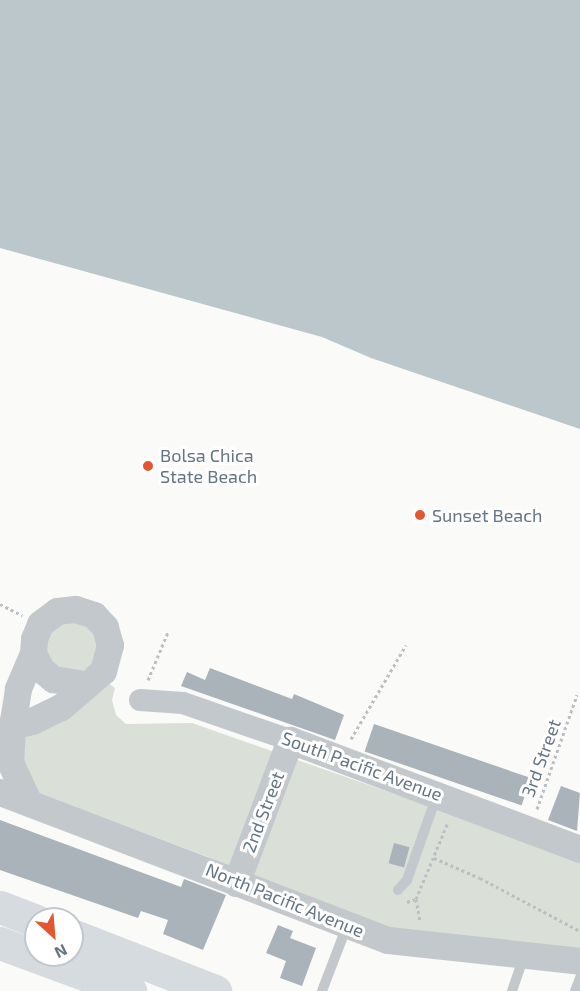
<!DOCTYPE html>
<html>
<head>
<meta charset="utf-8">
<style>
  body { margin:0 }
  #map { position:relative; width:580px; height:991px; overflow:hidden; background:#fafaf8; font-family:"Exo 2",sans-serif }
  div>[style] { position:absolute }
  [style*='--x'] { left:calc(var(--x)*1px); top:calc(var(--y)*1px); width:calc(var(--w)*1px); rotate:calc(var(--a)*1deg) }
  .green>* { inset:0; background:#dadfd7 }
  .round { border-radius:50% }
  .water>* { inset:0; background:#bbc7cb }
  .building>* { inset:0; background:#aab3b9; transform-origin:0 0 }
  .path>* { height:3px; margin-top:-1.5px; transform-origin:0; background:repeating-linear-gradient(90deg,#bbbfc2 0 3px,transparent 0 6px) }
  .service>* { height:10px; margin:-5px; padding:0 5px; transform-origin:5px; border-radius:5px; background:#c3c8cc }
  .minor>* { height:22px; margin:-11px; padding:0 11px; transform-origin:11px; border-radius:11px; background:#c3c8cc }
  .tertiary>* { height:27px; margin:-13.5px; padding:0 13.5px; transform-origin:13.5px; border-radius:13.5px; background:#c3c8cc }
  .trunk>* { height:33px; margin:-16.5px; padding:0 16.5px; transform-origin:16.5px; border-radius:16.5px; background:#d6dbdf }
  .dots>* { width:16px; height:16px; translate:-50% -50%; box-sizing:border-box; border:3px solid #fff; border-radius:50% }
  span { translate:-50% -50%; white-space:nowrap; text-align:center; line-height:1.15; -webkit-text-stroke:6px #fff; paint-order:stroke }
  .poi-label { font-size:18px; color:#657683 }
  .left { translate:0 -50%; text-align:left }
  .street-label { font-size:18px; color:#657683 }
  .north { position:absolute; left:24px; top:907px; width:60px; height:60px; box-sizing:border-box; background:#fff; border:2px solid #c1c8cd; border-radius:50%; rotate:154deg; font-size:16px; font-weight:700; line-height:24px; text-align:center; color:#657683 }
  .north::after { content:''; display:block; margin:auto; width:21px; height:27px; background:#e4572e; clip-path:polygon(50% 0,100% 100%,50% 72%,0 100%) }
</style>
</head>
<body>
<div id="map">
  <div class="green">
    <i class="round" style="left:46px;top:621px;width:52px;height:52px"></i>
    <i style="clip-path:polygon(108px 683px,115px 688px,112px 700px,116px 715px,126px 724px,192px 723px,580px 859px,580px 951px,401px 935px,260px 887px,211px 858px,28px 789px,12px 752px,22px 739px,56px 723px)"></i>
  </div>
  <div class="water">
    <i style="clip-path:polygon(0 0,580px 0,580px 429px,371px 358px,322px 337px,0 248px)"></i>
  </div>
  <div class="building">
    <i style="clip-path:polygon(210px 668px,292px 699px,294px 694px,344px 715px,335px 740px,181px 686px,187px 672px,205px 680px)"></i>
    <i style="left:374px;top:724px;width:166px;height:29px;rotate:19deg"></i>
    <i style="clip-path:polygon(561px 786px,580px 793px,577px 831px,548px 820px)"></i>
    <i style="clip-path:polygon(0 820px,181px 887px,184px 879px,226px 895px,203px 950px,163px 934px,168px 920px,141px 911px,138px 918px,0 870px)"></i>
    <i style="left:394px;top:843px;width:16px;height:21px;rotate:15deg"></i>
    <i style="clip-path:polygon(278px 925px,293px 931px,290px 938px,316px 948px,302px 986px,280px 978px,286px 961px,266px 953px)"></i>
  </div>
  <div class="path">
    <i style="--x:0;--y:604;--w:25;--a:27"></i>
    <i style="--x:148;--y:680;--w:52;--a:-67.4"></i>
    <i style="--x:351;--y:739;--w:109;--a:-59.7"></i>
    <i style="--x:537;--y:809;--w:121;--a:-70.7"></i>
    <i style="--x:434;--y:858;--w:50;--a:23.5"></i>
    <i style="--x:480;--y:878;--w:113;--a:27.9"></i>
    <i style="--x:416;--y:899;--w:23;--a:80"></i>
    <i style="--x:407;--y:902;--w:9;--a:-18"></i>
    <i style="--x:416;--y:899;--w:83;--a:-67.4"></i>
  </div>
  <div class="service">
    <i style="--x:398;--y:890;--w:13;--a:-48"></i>
    <i style="--x:407;--y:880;--w:90;--a:-70.6"></i>
    <i style="--x:322;--y:991;--w:70;--a:-69"></i>
    <i style="--x:512;--y:991;--w:37;--a:-71"></i>
    <i style="--x:575;--y:991;--w:14;--a:-69"></i>
  </div>
  <div class="minor">
    <i style="--x:140;--y:700;--w:43;--a:4"></i>
    <i style="--x:183;--y:703;--w:113;--a:19.1"></i>
  </div>
  <div class="tertiary">
    <i style="--x:33;--y:653;--w:18;--a:63"></i>
    <i style="--x:41;--y:669;--w:16;--a:40"></i>
    <i style="--x:53;--y:679;--w:31;--a:9"></i>
    <i style="--x:0;--y:732;--w:13;--a:-27"></i>
    <i style="--x:12;--y:726;--w:21;--a:-14"></i>
    <i style="--x:32;--y:721;--w:32;--a:-26"></i>
    <i style="--x:61;--y:707;--w:55;--a:-40.6"></i>
    <i style="--x:103;--y:671;--w:27;--a:-75"></i>
    <i style="--x:110;--y:645;--w:19;--a:-106"></i>
    <i style="--x:105;--y:627;--w:16;--a:-133"></i>
    <i style="--x:94;--y:615;--w:20;--a:-162"></i>
    <i style="--x:75;--y:609;--w:18;--a:174"></i>
    <i style="--x:57;--y:611;--w:21;--a:143"></i>
    <i style="--x:40;--y:624;--w:16;--a:112"></i>
    <i style="--x:34;--y:639;--w:14;--a:94"></i>
    <i style="--x:33;--y:653;--w:39;--a:113"></i>
    <i style="--x:18;--y:689;--w:37;--a:99"></i>
    <i style="--x:12;--y:726;--w:36;--a:93"></i>
    <i style="--x:10;--y:762;--w:45;--a:65.1"></i>
    <i style="--x:0;--y:792;--w:415;--a:20.9"></i>
    <i style="--x:388;--y:940;--w:193;--a:6.2"></i>
    <i style="--x:236;--y:883;--w:153;--a:-69.3"></i>
    <i style="--x:290;--y:740;--w:310;--a:20.6"></i>
  </div>
  <div class="trunk">
    <i style="--x:0;--y:907;--w:39;--a:21"></i>
    <i style="--x:72;--y:935;--w:154;--a:21.4"></i>
    <i style="--x:0;--y:943;--w:139;--a:20.3"></i>
  </div>
  <div class="dots">
    <i style="left:148px;top:466px;background:#e4572e"></i>
    <i style="left:420px;top:515px;background:#e4572e"></i>
  </div>
  <div class="poi-label">
    <span class="left" style="left:160px;top:466px">Bolsa Chica<br>State Beach</span>
    <span class="left" style="left:432px;top:515px">Sunset Beach</span>
  </div>
  <div class="street-label">
    <span style="left:541px;top:758px;rotate:-70deg">3rd Street</span>
    <span style="left:362px;top:766px;rotate:20deg">South Pacific Avenue</span>
    <span style="left:263px;top:812px;rotate:-69deg">2nd Street</span>
    <span style="left:285px;top:900px;rotate:22deg">North Pacific Avenue</span>
  </div>
  <div class="north">N</div>
</div>
</body>
</html>
